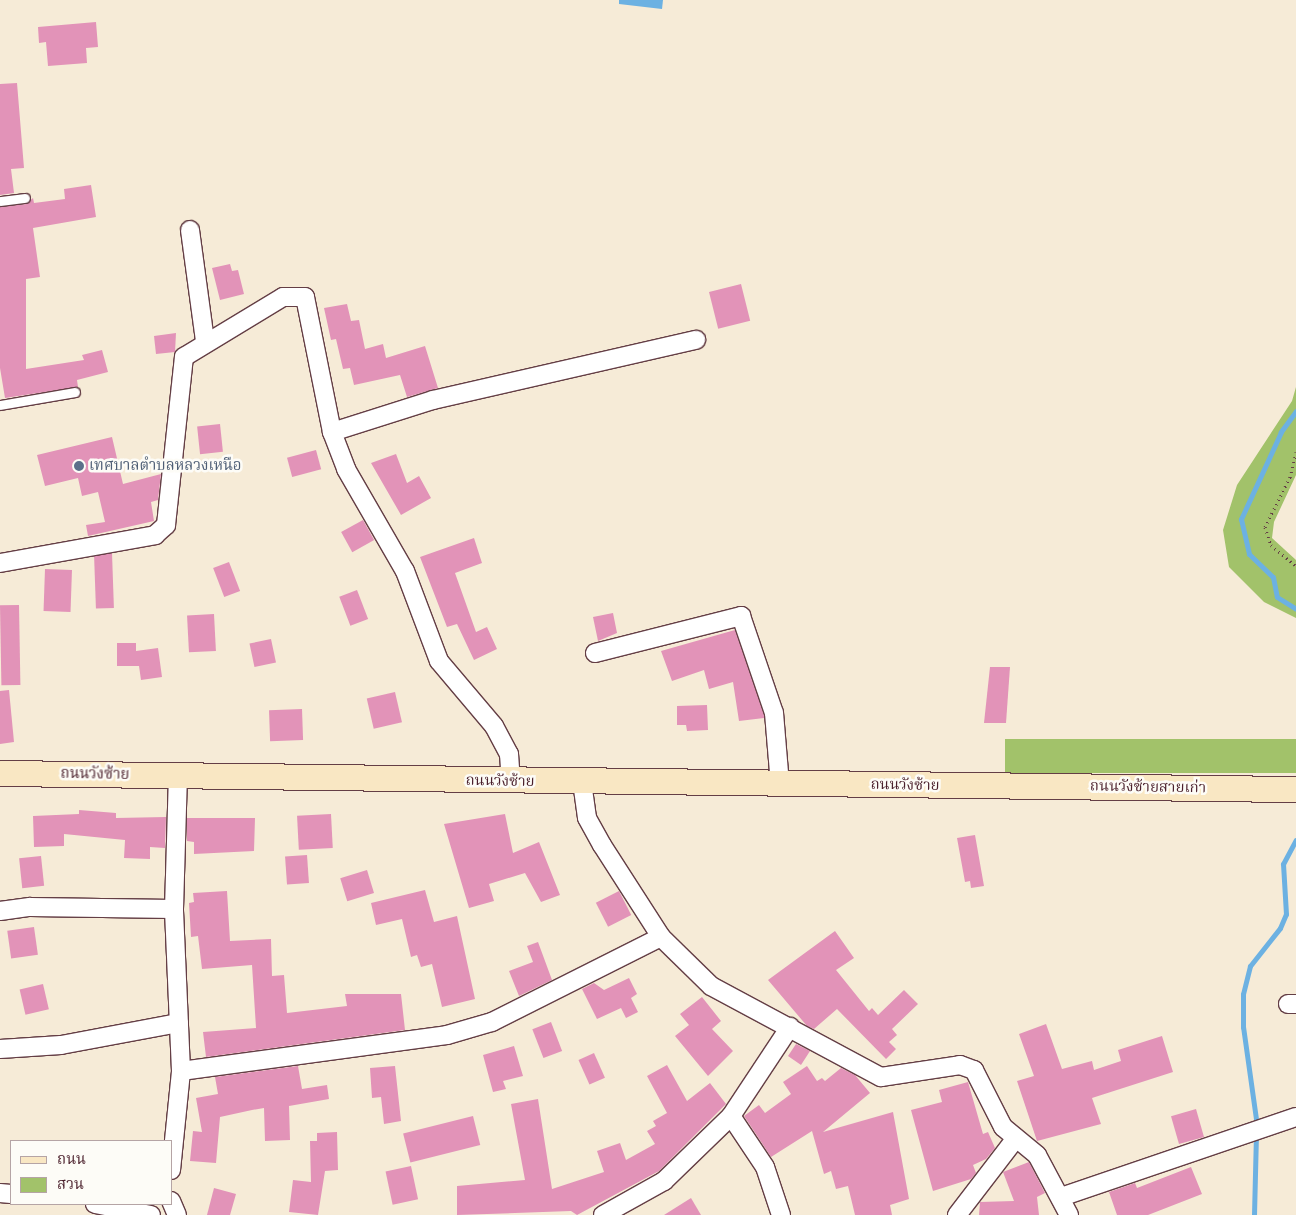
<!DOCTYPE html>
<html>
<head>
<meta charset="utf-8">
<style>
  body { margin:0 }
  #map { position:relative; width:1296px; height:1215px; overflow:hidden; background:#f6ebd7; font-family:"Libre Bodoni","Noto Serif Thai",serif }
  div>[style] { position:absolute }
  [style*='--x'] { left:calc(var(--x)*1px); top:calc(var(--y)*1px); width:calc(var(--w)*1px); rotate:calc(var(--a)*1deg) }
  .green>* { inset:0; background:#a2c26a; transform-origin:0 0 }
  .water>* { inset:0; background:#6cb1e2 }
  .stream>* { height:5px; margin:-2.5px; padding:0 2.5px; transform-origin:2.5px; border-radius:2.5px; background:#6cb1e2 }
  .building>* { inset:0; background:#e293b8; transform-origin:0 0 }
  .path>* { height:3px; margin-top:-1.5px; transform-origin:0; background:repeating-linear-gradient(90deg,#643e45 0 1px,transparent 0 5px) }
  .roads { filter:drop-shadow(1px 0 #643e45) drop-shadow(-1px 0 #643e45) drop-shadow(0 1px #643e45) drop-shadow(0 -1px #643e45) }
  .service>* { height:9px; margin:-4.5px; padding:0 4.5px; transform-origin:4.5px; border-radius:4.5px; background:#fff }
  .minor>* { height:18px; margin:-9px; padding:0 9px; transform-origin:9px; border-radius:9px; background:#fff }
  .secondary>* { height:25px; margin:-12.5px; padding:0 12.5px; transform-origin:12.5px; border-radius:12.5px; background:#f9e7c3 }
  .dots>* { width:14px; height:14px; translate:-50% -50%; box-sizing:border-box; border:2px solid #fdfcf7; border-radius:50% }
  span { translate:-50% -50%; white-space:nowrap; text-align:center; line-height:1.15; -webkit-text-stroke:5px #fdfcf7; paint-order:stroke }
  .service-label { font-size:15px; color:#4e5e75 }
  .left { translate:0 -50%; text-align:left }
  .street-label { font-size:15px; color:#4a1f2b }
  .legend { position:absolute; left:10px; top:1140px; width:162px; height:65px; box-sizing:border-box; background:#fdfcf7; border:1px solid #b5a4a5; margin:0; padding:6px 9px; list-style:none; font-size:15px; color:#4a1f2b }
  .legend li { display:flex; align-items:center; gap:10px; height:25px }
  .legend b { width:25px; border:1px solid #b5a4a5 }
</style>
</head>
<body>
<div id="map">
  <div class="green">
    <i style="clip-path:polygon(1296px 387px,1296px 475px,1274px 522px,1272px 538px,1296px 560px,1296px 618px,1264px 602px,1229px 567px,1223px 530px,1237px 485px,1292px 401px)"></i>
    <i style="left:1005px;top:739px;width:291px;height:34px"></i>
  </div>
  <div class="water">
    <i style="clip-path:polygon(619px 0,663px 0,662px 9px,619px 4px)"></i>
  </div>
  <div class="stream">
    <i style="--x:1296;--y:411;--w:26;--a:126"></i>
    <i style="--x:1281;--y:432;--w:96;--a:114.7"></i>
    <i style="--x:1241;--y:519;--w:36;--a:77"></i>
    <i style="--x:1249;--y:554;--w:33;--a:44"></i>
    <i style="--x:1273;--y:577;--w:20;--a:79"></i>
    <i style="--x:1277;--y:597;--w:22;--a:32"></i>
    <i style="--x:1257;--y:1126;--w:100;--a:-98"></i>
    <i style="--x:1243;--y:1027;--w:33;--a:-90"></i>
    <i style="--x:1243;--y:994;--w:29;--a:-76"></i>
    <i style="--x:1250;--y:966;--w:48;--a:-51.7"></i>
    <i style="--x:1280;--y:928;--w:15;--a:-67"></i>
    <i style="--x:1286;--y:914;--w:50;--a:-93.4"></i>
    <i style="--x:1283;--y:864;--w:27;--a:-62"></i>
    <i style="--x:1254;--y:1215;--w:80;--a:-88.6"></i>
  </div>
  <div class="building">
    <i style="clip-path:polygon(96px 22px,98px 47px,86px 48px,87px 63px,48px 66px,46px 42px,39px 43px,38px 27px)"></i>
    <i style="clip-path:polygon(17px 83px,24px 168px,11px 169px,14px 193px,0 195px,0 84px)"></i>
    <i style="clip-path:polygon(91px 185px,96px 217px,33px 228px,40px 277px,26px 279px,26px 369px,84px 360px,82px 355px,102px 350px,108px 372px,77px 380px,78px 387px,5px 398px,0 368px,0 207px,26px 204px,33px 198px,34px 203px,65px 199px,64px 189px)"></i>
    <i style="clip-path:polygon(230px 264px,232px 271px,238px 270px,244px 294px,220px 300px,212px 268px)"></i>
    <i style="left:741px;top:284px;width:38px;height:33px;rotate:76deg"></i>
    <i style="clip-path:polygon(347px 304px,351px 321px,359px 320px,365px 349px,383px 344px,386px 358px,425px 346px,438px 388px,407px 397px,400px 375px,354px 385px,350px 368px,343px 369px,336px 339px,331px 340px,324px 308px)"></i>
    <i style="clip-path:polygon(176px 333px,175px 352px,156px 354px,154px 336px)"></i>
    <i style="left:220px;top:424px;width:28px;height:23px;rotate:84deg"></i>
    <i style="clip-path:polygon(112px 437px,123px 484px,161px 474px,158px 500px,151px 502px,154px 521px,88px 536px,86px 525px,105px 522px,98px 492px,82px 496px,78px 478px,45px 486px,37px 455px)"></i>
    <i style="left:316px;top:450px;width:20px;height:30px;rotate:75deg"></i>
    <i style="clip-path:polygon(396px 454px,407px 483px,419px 476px,431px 498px,401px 515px,371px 463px)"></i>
    <i style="left:363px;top:520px;width:23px;height:25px;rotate:61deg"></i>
    <i style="clip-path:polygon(474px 538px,482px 563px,455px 573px,476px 632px,487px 627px,497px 649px,474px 660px,457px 624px,447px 627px,420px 557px)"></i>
    <i style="left:112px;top:553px;width:55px;height:18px;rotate:88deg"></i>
    <i style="left:229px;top:562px;width:31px;height:17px;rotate:69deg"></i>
    <i style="left:45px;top:569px;width:27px;height:42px;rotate:2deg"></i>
    <i style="left:357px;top:590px;width:31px;height:19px;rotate:69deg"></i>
    <i style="left:19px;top:605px;width:80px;height:19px;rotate:89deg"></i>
    <i style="clip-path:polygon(613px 613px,617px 633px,598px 641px,593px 617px)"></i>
    <i style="left:214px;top:614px;width:37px;height:27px;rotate:87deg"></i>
    <i style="clip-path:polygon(735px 630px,764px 715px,764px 718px,739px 721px,733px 682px,709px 689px,704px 670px,672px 681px,661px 651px)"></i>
    <i style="left:271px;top:639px;width:24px;height:22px;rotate:78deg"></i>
    <i style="clip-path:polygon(117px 643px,136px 643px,136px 651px,158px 648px,162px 677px,141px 680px,139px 666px,117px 666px)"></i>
    <i style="clip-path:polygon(990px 667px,1010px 667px,1006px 723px,984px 723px)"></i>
    <i style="clip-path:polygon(9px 690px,14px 742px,0 744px,0 691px)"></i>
    <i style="left:395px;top:692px;width:31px;height:29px;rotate:77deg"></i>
    <i style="clip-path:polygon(707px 705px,708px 730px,687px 731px,686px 725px,677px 725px,677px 706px)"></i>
    <i style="left:302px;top:709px;width:31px;height:33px;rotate:88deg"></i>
    <i style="clip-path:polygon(79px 810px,116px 813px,116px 818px,166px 817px,165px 848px,150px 847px,150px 859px,124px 858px,125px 840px,64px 834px,64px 846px,34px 847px,33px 816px,79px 814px)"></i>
    <i style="left:331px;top:814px;width:34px;height:34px;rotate:87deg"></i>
    <i style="clip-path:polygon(505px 814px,513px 853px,539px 842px,560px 895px,541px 902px,525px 873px,489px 884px,494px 901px,469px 908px,444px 824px)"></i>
    <i style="clip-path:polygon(187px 818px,255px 818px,254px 851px,194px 854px,194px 842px,187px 841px)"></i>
    <i style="clip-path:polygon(975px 835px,984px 886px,971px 888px,970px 881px,965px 882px,957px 838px)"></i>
    <i style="left:307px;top:855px;width:28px;height:22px;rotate:86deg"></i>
    <i style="left:41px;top:856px;width:30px;height:22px;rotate:84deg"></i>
    <i style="left:367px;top:870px;width:24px;height:28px;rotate:73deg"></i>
    <i style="clip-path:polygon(425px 890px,434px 922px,457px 916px,475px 999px,442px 1007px,432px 964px,421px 967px,417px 955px,411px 957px,402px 919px,376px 925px,371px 903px)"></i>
    <i style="clip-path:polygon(227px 891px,230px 941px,271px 939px,272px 976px,284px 975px,287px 1013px,347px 1006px,345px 994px,401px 994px,405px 1030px,206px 1057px,203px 1032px,256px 1028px,252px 965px,202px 969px,198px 936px,191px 937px,189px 903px,194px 902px,193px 893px)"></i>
    <i style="left:619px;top:891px;width:27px;height:26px;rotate:63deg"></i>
    <i style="left:34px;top:927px;width:28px;height:27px;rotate:82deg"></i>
    <i style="clip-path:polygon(835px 931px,854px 958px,836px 970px,869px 1011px,872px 1008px,878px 1015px,904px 990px,918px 1004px,892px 1029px,897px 1035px,889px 1042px,896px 1049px,886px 1059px,837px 1009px,814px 1029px,807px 1026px,768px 980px)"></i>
    <i style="clip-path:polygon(538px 942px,552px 980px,519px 996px,509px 971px,533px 962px,527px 946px)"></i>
    <i style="clip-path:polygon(629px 978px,637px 994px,631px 998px,638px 1012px,626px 1018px,621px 1008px,597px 1019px,582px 989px,594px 983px,604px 990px)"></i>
    <i style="left:43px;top:984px;width:26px;height:24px;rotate:77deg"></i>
    <i style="clip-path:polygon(702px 997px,721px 1021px,712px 1029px,733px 1051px,708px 1076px,675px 1036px,689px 1025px,680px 1014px)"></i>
    <i style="left:551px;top:1022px;width:31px;height:20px;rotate:69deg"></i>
    <i style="clip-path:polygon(1046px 1024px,1062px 1069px,1092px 1061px,1094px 1070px,1121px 1061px,1118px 1050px,1162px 1036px,1173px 1072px,1092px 1098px,1101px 1124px,1037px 1141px,1017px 1081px,1034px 1076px,1019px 1034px)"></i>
    <i style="clip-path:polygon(796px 1044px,810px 1051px,801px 1065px,788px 1056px)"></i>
    <i style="clip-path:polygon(514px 1046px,523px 1076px,503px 1081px,506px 1089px,493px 1092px,483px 1055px)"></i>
    <i style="left:594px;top:1053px;width:27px;height:17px;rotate:66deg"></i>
    <i style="clip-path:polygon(667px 1065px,687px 1101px,710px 1083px,726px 1104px,659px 1171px,577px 1215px,571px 1211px,457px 1215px,457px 1186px,525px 1180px,511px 1104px,538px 1099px,552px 1189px,604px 1172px,597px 1151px,620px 1143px,626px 1160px,655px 1144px,647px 1131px,656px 1126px,653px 1121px,667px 1113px,647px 1076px)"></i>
    <i style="clip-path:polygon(298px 1066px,302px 1089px,327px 1085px,329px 1099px,289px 1106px,290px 1140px,265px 1141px,264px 1108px,252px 1110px,220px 1117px,216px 1163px,190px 1161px,193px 1131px,202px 1132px,196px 1098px,218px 1094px,215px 1077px)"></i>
    <i style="clip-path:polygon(395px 1066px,401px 1121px,384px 1124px,381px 1097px,372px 1098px,370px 1068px)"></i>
    <i style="clip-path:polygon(807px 1066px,817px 1081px,822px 1078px,825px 1081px,841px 1068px,855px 1075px,870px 1093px,823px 1132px,893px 1112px,909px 1199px,890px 1205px,892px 1215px,855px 1215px,848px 1186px,836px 1189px,831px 1171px,824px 1174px,812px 1131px,771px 1157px,744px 1116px,759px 1105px,765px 1113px,791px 1094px,783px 1082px)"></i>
    <i style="clip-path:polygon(968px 1082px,983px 1134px,988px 1132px,995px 1148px,986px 1159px,973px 1165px,976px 1173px,971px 1179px,933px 1191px,911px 1110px,942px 1102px,939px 1090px)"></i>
    <i style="left:1196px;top:1109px;width:29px;height:26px;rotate:74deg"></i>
    <i style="left:473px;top:1116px;width:30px;height:72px;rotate:76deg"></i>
    <i style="clip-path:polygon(337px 1132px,338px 1170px,325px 1171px,318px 1215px,289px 1212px,293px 1180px,311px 1182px,310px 1141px,317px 1141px,317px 1133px)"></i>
    <i style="clip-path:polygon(1029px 1162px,1045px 1193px,1037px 1197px,1039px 1215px,979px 1215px,980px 1202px,1014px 1201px,1003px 1172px)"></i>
    <i style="left:411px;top:1166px;width:34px;height:26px;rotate:78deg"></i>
    <i style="clip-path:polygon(1191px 1167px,1202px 1194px,1148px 1215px,1117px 1215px,1109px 1192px,1135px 1183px,1137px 1188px)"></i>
    <i style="clip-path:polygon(214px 1188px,236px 1194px,230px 1215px,207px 1215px)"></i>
    <i style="clip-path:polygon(691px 1198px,701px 1215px,664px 1215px)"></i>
  </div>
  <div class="path">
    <i style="--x:1296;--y:452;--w:26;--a:103"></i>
    <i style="--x:1290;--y:477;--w:56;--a:116.6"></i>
    <i style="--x:1265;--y:527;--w:19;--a:72"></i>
    <i style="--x:1271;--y:545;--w:33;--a:40"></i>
  </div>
  <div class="roads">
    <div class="service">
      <i style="--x:0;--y:201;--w:25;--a:-7"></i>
      <i style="--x:0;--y:405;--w:76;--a:-9.8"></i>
    </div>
    <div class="minor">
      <i style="--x:190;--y:230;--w:112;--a:82.3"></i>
      <i style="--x:332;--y:432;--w:106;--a:-17.6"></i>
      <i style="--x:433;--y:400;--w:270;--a:-12.9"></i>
      <i style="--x:0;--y:563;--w:158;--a:-10.2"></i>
      <i style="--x:155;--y:535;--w:15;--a:-42"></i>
      <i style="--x:166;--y:525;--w:169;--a:-83.9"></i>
      <i style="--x:184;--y:357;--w:116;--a:-31.2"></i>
      <i style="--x:283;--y:297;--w:22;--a:0"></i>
      <i style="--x:305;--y:297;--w:138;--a:78.7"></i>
      <i style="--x:332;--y:432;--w:40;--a:69"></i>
      <i style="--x:346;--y:469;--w:118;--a:60"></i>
      <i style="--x:405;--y:571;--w:96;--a:69.3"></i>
      <i style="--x:439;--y:661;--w:85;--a:49.8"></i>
      <i style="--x:494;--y:726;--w:32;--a:62"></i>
      <i style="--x:509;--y:754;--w:28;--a:86"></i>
      <i style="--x:595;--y:653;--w:151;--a:-14.2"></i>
      <i style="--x:741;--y:616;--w:102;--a:71.2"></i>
      <i style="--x:774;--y:713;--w:71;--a:85.2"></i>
      <i style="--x:582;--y:782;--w:36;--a:82"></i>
      <i style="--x:587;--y:818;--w:31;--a:61"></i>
      <i style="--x:602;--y:845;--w:109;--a:57.3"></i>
      <i style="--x:661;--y:937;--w:70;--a:44.4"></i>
      <i style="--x:711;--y:986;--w:193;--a:28.2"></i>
      <i style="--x:881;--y:1077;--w:80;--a:-8.6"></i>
      <i style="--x:960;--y:1065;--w:15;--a:20"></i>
      <i style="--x:974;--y:1070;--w:64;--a:63"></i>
      <i style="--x:1003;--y:1127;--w:44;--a:39.5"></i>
      <i style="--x:1037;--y:1155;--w:68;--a:61.9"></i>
      <i style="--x:0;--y:911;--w:30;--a:-8"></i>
      <i style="--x:30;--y:907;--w:144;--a:0.8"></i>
      <i style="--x:1288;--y:1004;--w:8;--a:0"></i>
      <i style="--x:0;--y:1049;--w:61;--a:-3.8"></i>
      <i style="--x:61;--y:1045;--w:120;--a:-10.6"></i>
      <i style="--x:181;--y:1071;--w:268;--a:-7.7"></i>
      <i style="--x:447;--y:1035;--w:47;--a:-16.1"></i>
      <i style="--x:492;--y:1022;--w:189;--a:-26.7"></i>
      <i style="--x:731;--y:1116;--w:61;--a:56.3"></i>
      <i style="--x:765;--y:1167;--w:51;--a:71.6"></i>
      <i style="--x:171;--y:1170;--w:100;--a:-84.2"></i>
      <i style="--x:181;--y:1071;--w:162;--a:-92.5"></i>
      <i style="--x:174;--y:909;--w:134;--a:-88.3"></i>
      <i style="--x:0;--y:1193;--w:11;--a:5"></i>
      <i style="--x:1061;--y:1197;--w:248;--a:-18.8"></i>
      <i style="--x:171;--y:1201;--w:15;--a:67"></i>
      <i style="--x:95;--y:1204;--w:57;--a:11.1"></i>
      <i style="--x:603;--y:1215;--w:70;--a:-29.1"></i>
      <i style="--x:664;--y:1181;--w:93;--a:-44.1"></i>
      <i style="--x:731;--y:1116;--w:107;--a:-56.5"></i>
      <i style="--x:957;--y:1215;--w:97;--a:-52.5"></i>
    </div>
    <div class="secondary">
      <i style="--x:0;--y:773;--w:1296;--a:0.71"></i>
    </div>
  </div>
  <div class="dots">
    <i style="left:79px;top:466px;background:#5c6f8a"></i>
  </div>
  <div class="service-label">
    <span class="left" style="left:89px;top:466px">เทศบาลตำบลหลวงเหนือ</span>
  </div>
  <div class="street-label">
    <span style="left:95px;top:774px;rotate:1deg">ถนนวังซ้าย</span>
    <span style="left:500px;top:781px;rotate:1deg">ถนนวังซ้าย</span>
    <span style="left:905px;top:785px;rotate:1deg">ถนนวังซ้าย</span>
    <span style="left:1148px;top:787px;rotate:1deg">ถนนวังซ้ายสายเก่า</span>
  </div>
  <ul class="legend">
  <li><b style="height:6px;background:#f9e7c3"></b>ถนน</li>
  <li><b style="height:14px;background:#a2c26a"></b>สวน</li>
  </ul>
</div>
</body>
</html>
